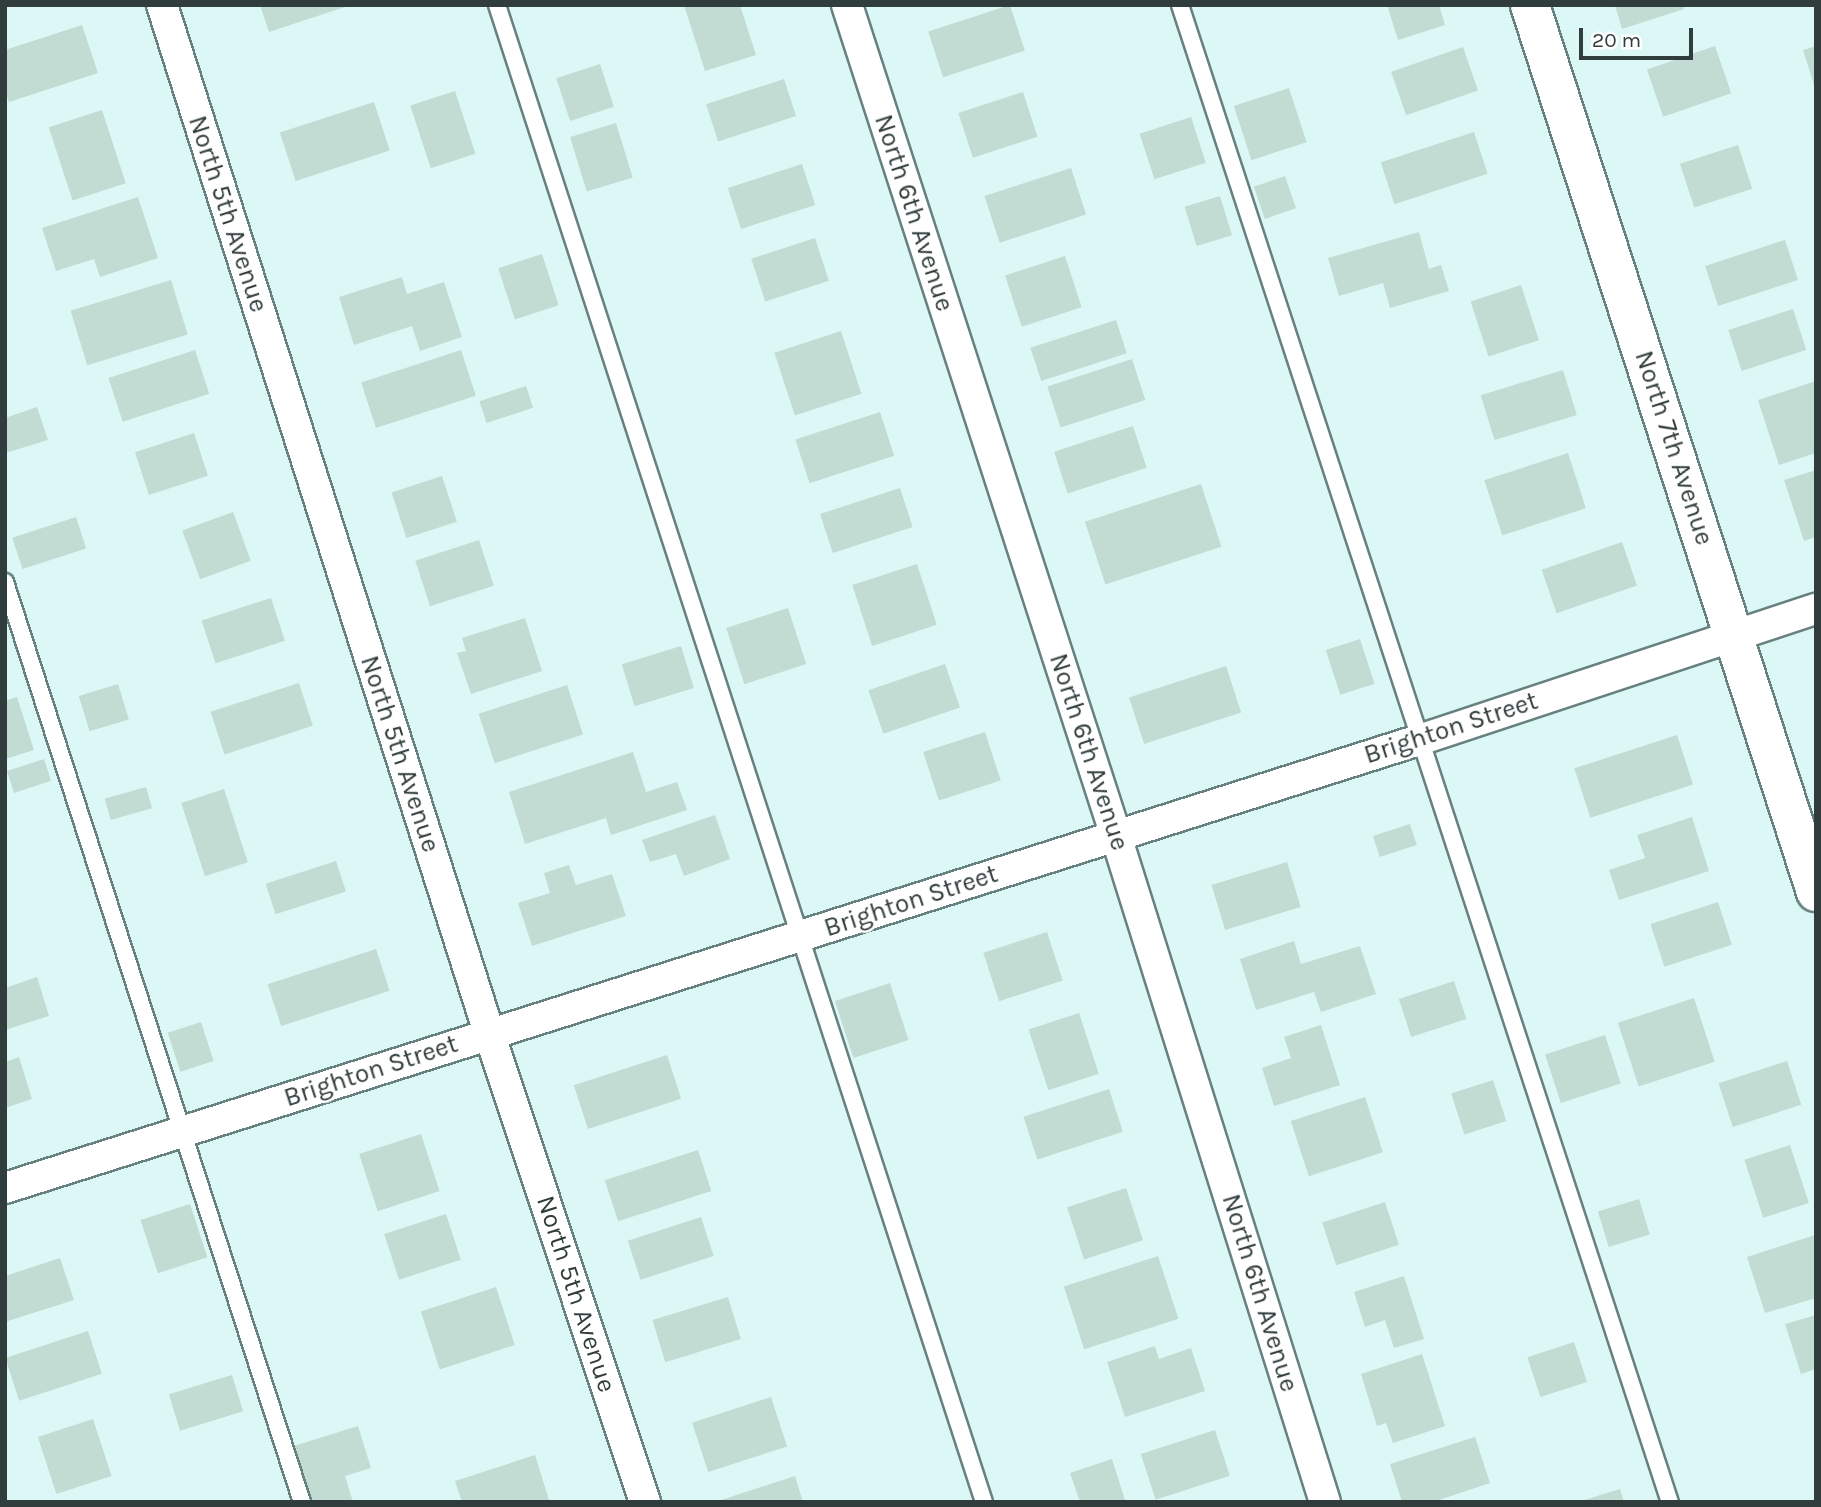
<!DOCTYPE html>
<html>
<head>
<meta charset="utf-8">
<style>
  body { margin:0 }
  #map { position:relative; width:1821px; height:1507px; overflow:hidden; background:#dcf8f6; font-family:Karla,sans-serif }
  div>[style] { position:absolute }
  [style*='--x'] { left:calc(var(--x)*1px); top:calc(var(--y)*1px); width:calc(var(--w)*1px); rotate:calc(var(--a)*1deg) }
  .building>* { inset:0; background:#c2dcd3; transform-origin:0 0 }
  .roads { filter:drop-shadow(2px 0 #678180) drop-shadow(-2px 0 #678180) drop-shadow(0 2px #678180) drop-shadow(0 -2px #678180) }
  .lane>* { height:16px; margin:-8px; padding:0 8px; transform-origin:8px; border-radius:8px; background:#fff }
  .street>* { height:30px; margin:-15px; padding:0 15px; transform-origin:15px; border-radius:15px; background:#fff }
  .secondary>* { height:38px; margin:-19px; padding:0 19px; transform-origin:19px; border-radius:19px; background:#fff }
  span { translate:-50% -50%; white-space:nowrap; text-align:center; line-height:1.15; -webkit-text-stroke:5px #fff; paint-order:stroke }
  .street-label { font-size:26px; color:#313c3c }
  .frame { position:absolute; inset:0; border:7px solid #313c3c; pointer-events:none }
  .scale { position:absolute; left:1579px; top:28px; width:114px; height:32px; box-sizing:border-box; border:4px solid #313c3c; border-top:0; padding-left:9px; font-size:21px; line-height:24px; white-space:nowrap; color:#313c3c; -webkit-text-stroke:5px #fff; paint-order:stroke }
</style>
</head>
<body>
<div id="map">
  <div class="building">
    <i style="clip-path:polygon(260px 5px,348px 5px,348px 6px,269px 32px)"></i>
    <i style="clip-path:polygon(684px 5px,740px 5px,756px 55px,705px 71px)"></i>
    <i style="left:1010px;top:5px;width:48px;height:86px;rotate:72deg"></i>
    <i style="clip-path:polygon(1387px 5px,1439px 5px,1445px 25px,1398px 40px)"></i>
    <i style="clip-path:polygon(1615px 5px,1683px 5px,1684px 9px,1622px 29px)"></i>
    <i style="clip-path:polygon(82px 25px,98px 73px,9px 102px,5px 90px,5px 50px)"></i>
    <i style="left:1715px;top:46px;width:50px;height:72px;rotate:71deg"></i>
    <i style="clip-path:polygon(1816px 46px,1816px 88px,1815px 88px,1803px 50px)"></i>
    <i style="left:1463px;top:47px;width:46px;height:76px;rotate:71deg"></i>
    <i style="left:600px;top:64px;width:45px;height:46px;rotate:72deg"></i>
    <i style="left:784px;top:79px;width:39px;height:82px;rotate:72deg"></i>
    <i style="left:1289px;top:88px;width:57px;height:58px;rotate:72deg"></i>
    <i style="left:455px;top:91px;width:66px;height:47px;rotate:72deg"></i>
    <i style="left:1023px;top:92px;width:47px;height:68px;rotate:72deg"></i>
    <i style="left:374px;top:102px;width:51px;height:99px;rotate:72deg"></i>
    <i style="left:102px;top:110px;width:77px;height:56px;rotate:72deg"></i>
    <i style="left:1191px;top:117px;width:48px;height:54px;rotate:72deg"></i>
    <i style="left:616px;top:123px;width:57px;height:48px;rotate:73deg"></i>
    <i style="left:1474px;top:132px;width:44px;height:98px;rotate:72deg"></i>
    <i style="left:1738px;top:145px;width:46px;height:61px;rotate:72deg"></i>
    <i style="left:802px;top:164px;width:43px;height:78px;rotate:72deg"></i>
    <i style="left:1071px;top:168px;width:49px;height:91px;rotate:72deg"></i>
    <i style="left:1285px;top:176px;width:34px;height:33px;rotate:71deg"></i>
    <i style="left:1220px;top:196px;width:41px;height:37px;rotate:73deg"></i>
    <i style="clip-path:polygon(138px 197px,158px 258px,100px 277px,94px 259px,56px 271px,42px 228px)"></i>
    <i style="clip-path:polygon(1419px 232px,1429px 269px,1441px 265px,1449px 291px,1390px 308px,1383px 283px,1339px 296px,1328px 258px)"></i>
    <i style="left:815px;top:238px;width:45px;height:67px;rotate:72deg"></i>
    <i style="left:1785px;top:240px;width:42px;height:84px;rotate:72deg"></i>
    <i style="left:542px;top:254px;width:54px;height:46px;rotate:72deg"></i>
    <i style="left:1065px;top:256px;width:54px;height:63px;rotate:72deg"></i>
    <i style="clip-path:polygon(402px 277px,407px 294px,444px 282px,462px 337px,420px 351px,412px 326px,354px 345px,339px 297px)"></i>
    <i style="left:171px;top:280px;width:57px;height:105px;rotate:73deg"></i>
    <i style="left:1521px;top:285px;width:58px;height:53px;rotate:72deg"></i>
    <i style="left:1793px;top:309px;width:43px;height:68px;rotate:72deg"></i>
    <i style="left:1116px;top:320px;width:35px;height:90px;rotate:72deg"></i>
    <i style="left:841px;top:331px;width:66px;height:70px;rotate:72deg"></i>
    <i style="left:195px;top:350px;width:46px;height:91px;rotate:72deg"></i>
    <i style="left:461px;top:350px;width:48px;height:105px;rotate:72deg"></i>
    <i style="left:1132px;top:359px;width:43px;height:89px;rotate:72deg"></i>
    <i style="left:1563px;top:370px;width:47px;height:86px;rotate:73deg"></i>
    <i style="clip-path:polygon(1816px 381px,1816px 453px,1779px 465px,1758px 400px)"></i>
    <i style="left:526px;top:386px;width:23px;height:49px;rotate:72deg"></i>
    <i style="clip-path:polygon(37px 407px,48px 440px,5px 453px,5px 418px)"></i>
    <i style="left:880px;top:412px;width:46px;height:89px;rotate:72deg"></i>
    <i style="left:1133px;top:426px;width:44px;height:83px;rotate:72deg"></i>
    <i style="left:194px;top:433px;width:45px;height:62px;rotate:72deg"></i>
    <i style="left:1568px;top:453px;width:58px;height:88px;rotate:72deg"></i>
    <i style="clip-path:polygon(1816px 470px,1816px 537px,1804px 541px,1784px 480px)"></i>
    <i style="left:442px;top:476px;width:48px;height:53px;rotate:72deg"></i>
    <i style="left:1201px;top:484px;width:66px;height:122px;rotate:72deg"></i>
    <i style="left:900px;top:488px;width:41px;height:84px;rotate:72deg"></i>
    <i style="left:233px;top:512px;width:52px;height:54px;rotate:70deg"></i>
    <i style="left:76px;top:517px;width:33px;height:67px;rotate:72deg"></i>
    <i style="left:479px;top:540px;width:48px;height:67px;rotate:72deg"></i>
    <i style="left:1622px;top:542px;width:46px;height:85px;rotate:71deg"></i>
    <i style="left:917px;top:564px;width:64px;height:68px;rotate:72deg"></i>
    <i style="left:271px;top:598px;width:45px;height:73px;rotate:72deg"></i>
    <i style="left:788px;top:608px;width:59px;height:65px;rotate:72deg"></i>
    <i style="clip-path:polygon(525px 618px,542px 671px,471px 694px,457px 653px,466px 651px,462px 638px)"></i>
    <i style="left:1360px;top:639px;width:47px;height:36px;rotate:72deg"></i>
    <i style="left:681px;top:646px;width:44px;height:62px;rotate:73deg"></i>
    <i style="left:945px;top:664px;width:46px;height:81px;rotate:71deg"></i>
    <i style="left:1226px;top:666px;width:49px;height:102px;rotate:72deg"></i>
    <i style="left:299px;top:683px;width:45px;height:93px;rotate:72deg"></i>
    <i style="left:118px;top:684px;width:37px;height:41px;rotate:73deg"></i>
    <i style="left:567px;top:685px;width:52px;height:93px;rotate:72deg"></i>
    <i style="clip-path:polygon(17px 697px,34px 750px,5px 759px,5px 701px)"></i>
    <i style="left:985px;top:732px;width:51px;height:65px;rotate:72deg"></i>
    <i style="left:1677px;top:735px;width:52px;height:108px;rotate:72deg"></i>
    <i style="clip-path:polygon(633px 752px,646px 792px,677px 782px,687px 810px,611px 835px,606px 818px,525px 844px,509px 792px)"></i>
    <i style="left:44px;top:759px;width:23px;height:39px;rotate:72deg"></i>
    <i style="left:146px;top:787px;width:22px;height:43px;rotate:74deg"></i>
    <i style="left:224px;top:789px;width:77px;height:45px;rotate:72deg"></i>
    <i style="clip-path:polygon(715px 815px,730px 859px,684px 876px,676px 854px,650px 862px,642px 840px)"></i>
    <i style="clip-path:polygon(1692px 817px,1709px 871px,1619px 900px,1609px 870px,1645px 858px,1637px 835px)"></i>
    <i style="left:1410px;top:824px;width:22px;height:39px;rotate:72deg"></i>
    <i style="left:336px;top:861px;width:32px;height:74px;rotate:72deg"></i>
    <i style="left:1287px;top:862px;width:47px;height:79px;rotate:73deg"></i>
    <i style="clip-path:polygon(569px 865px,576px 885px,612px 874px,626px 916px,532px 946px,518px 903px,550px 893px,544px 873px)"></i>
    <i style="left:1718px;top:902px;width:45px;height:71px;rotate:72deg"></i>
    <i style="left:1047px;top:932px;width:51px;height:67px;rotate:72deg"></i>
    <i style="clip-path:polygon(1294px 941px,1301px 964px,1360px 946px,1376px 994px,1321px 1012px,1314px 992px,1256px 1010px,1240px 959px)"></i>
    <i style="left:376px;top:949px;width:44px;height:114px;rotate:72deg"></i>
    <i style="clip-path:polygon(37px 977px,49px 1016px,5px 1030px,5px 988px)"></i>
    <i style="left:1454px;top:981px;width:40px;height:58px;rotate:72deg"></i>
    <i style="left:890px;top:983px;width:60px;height:58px;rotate:72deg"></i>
    <i style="left:1694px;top:998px;width:67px;height:80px;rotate:72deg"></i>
    <i style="left:1079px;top:1013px;width:64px;height:53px;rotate:72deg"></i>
    <i style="left:201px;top:1022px;width:41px;height:35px;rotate:72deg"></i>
    <i style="clip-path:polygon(1321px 1025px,1340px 1085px,1274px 1106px,1262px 1068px,1291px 1058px,1284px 1037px)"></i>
    <i style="left:1605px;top:1035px;width:51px;height:63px;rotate:72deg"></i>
    <i style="left:667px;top:1055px;width:46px;height:98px;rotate:72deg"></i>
    <i style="clip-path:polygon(19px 1057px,32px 1099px,5px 1108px,5px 1062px)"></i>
    <i style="left:1787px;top:1061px;width:46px;height:72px;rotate:72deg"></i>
    <i style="left:1493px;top:1080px;width:43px;height:44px;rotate:72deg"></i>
    <i style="left:1109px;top:1089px;width:45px;height:90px;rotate:72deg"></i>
    <i style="left:1365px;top:1097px;width:58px;height:78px;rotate:72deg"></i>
    <i style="left:421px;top:1134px;width:60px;height:65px;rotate:72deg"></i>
    <i style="left:1790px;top:1145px;width:61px;height:48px;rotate:72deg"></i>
    <i style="left:698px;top:1150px;width:43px;height:98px;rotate:72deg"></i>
    <i style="left:1126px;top:1188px;width:55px;height:62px;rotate:72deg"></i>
    <i style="left:1639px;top:1199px;width:37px;height:43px;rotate:73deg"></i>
    <i style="left:1385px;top:1202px;width:45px;height:66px;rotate:72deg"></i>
    <i style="left:190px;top:1204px;width:56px;height:52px;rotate:72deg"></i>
    <i style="left:446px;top:1214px;width:48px;height:65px;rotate:72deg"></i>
    <i style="left:701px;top:1217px;width:41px;height:77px;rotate:72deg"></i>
    <i style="clip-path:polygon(1815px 1235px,1816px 1298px,1765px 1313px,1747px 1257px)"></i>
    <i style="left:1158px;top:1256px;width:66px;height:99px;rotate:72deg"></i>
    <i style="clip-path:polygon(60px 1258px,74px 1300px,5px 1322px,5px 1276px)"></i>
    <i style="clip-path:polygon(1404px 1276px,1424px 1339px,1394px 1348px,1385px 1320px,1365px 1327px,1354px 1292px)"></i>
    <i style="left:496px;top:1287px;width:61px;height:79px;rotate:72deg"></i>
    <i style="left:728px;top:1297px;width:44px;height:79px;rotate:73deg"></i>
    <i style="clip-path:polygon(1816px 1315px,1816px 1369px,1801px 1374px,1785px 1324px)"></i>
    <i style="left:88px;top:1331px;width:45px;height:87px;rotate:72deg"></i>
    <i style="left:1574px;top:1342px;width:42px;height:49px;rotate:72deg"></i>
    <i style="clip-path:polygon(1155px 1346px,1159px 1359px,1191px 1348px,1205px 1391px,1125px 1417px,1107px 1362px)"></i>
    <i style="clip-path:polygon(1422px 1354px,1445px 1426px,1393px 1443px,1386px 1423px,1377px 1426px,1361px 1374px)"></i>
    <i style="left:232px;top:1375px;width:38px;height:66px;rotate:73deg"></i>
    <i style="left:771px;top:1397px;width:52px;height:83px;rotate:72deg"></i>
    <i style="left:93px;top:1419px;width:60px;height:58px;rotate:72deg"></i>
    <i style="clip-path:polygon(358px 1426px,371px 1468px,345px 1476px,353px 1502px,311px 1502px,294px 1446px)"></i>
    <i style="left:1215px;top:1430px;width:48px;height:78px;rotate:72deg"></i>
    <i style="clip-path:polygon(1475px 1437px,1490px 1483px,1433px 1502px,1402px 1502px,1390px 1464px)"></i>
    <i style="clip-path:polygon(535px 1455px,549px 1500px,462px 1502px,455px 1481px)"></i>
    <i style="clip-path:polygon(1112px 1459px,1125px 1500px,1080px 1502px,1070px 1473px)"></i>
    <i style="clip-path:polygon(795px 1476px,803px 1502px,718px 1502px,718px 1501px)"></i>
    <i style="clip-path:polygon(1620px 1489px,1624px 1502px,1582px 1502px,1581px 1501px)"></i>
  </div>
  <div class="roads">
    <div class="lane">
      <i style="--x:497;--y:5;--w:1574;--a:71.98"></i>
      <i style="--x:1180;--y:5;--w:1575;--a:71.88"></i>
      <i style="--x:5;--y:582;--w:967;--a:72.11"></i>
    </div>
    <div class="street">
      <i style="--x:162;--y:5;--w:1079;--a:72.35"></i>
      <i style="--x:489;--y:1033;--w:494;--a:71.6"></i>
      <i style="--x:847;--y:5;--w:873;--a:72.06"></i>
      <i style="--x:1116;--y:836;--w:698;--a:72.58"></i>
      <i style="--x:5;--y:1188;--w:1486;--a:-17.58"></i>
      <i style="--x:1422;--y:739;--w:415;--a:-18.3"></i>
    </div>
    <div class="secondary">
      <i style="--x:1530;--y:5;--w:932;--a:72.13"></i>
    </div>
  </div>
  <div class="street-label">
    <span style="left:914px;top:213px;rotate:72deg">North 6th Avenue</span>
    <span style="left:228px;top:214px;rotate:72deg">North 5th Avenue</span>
    <span style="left:1674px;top:448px;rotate:72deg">North 7th Avenue</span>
    <span style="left:1451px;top:728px;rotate:-18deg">Brighton Street</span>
    <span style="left:1089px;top:752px;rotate:72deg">North 6th Avenue</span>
    <span style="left:400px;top:754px;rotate:72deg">North 5th Avenue</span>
    <span style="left:911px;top:901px;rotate:-18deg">Brighton Street</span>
    <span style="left:371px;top:1071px;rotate:-18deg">Brighton Street</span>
    <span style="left:1260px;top:1293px;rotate:73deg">North 6th Avenue</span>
    <span style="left:576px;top:1294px;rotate:72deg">North 5th Avenue</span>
  </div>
  <div class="frame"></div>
  <div class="scale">20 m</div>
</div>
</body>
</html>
